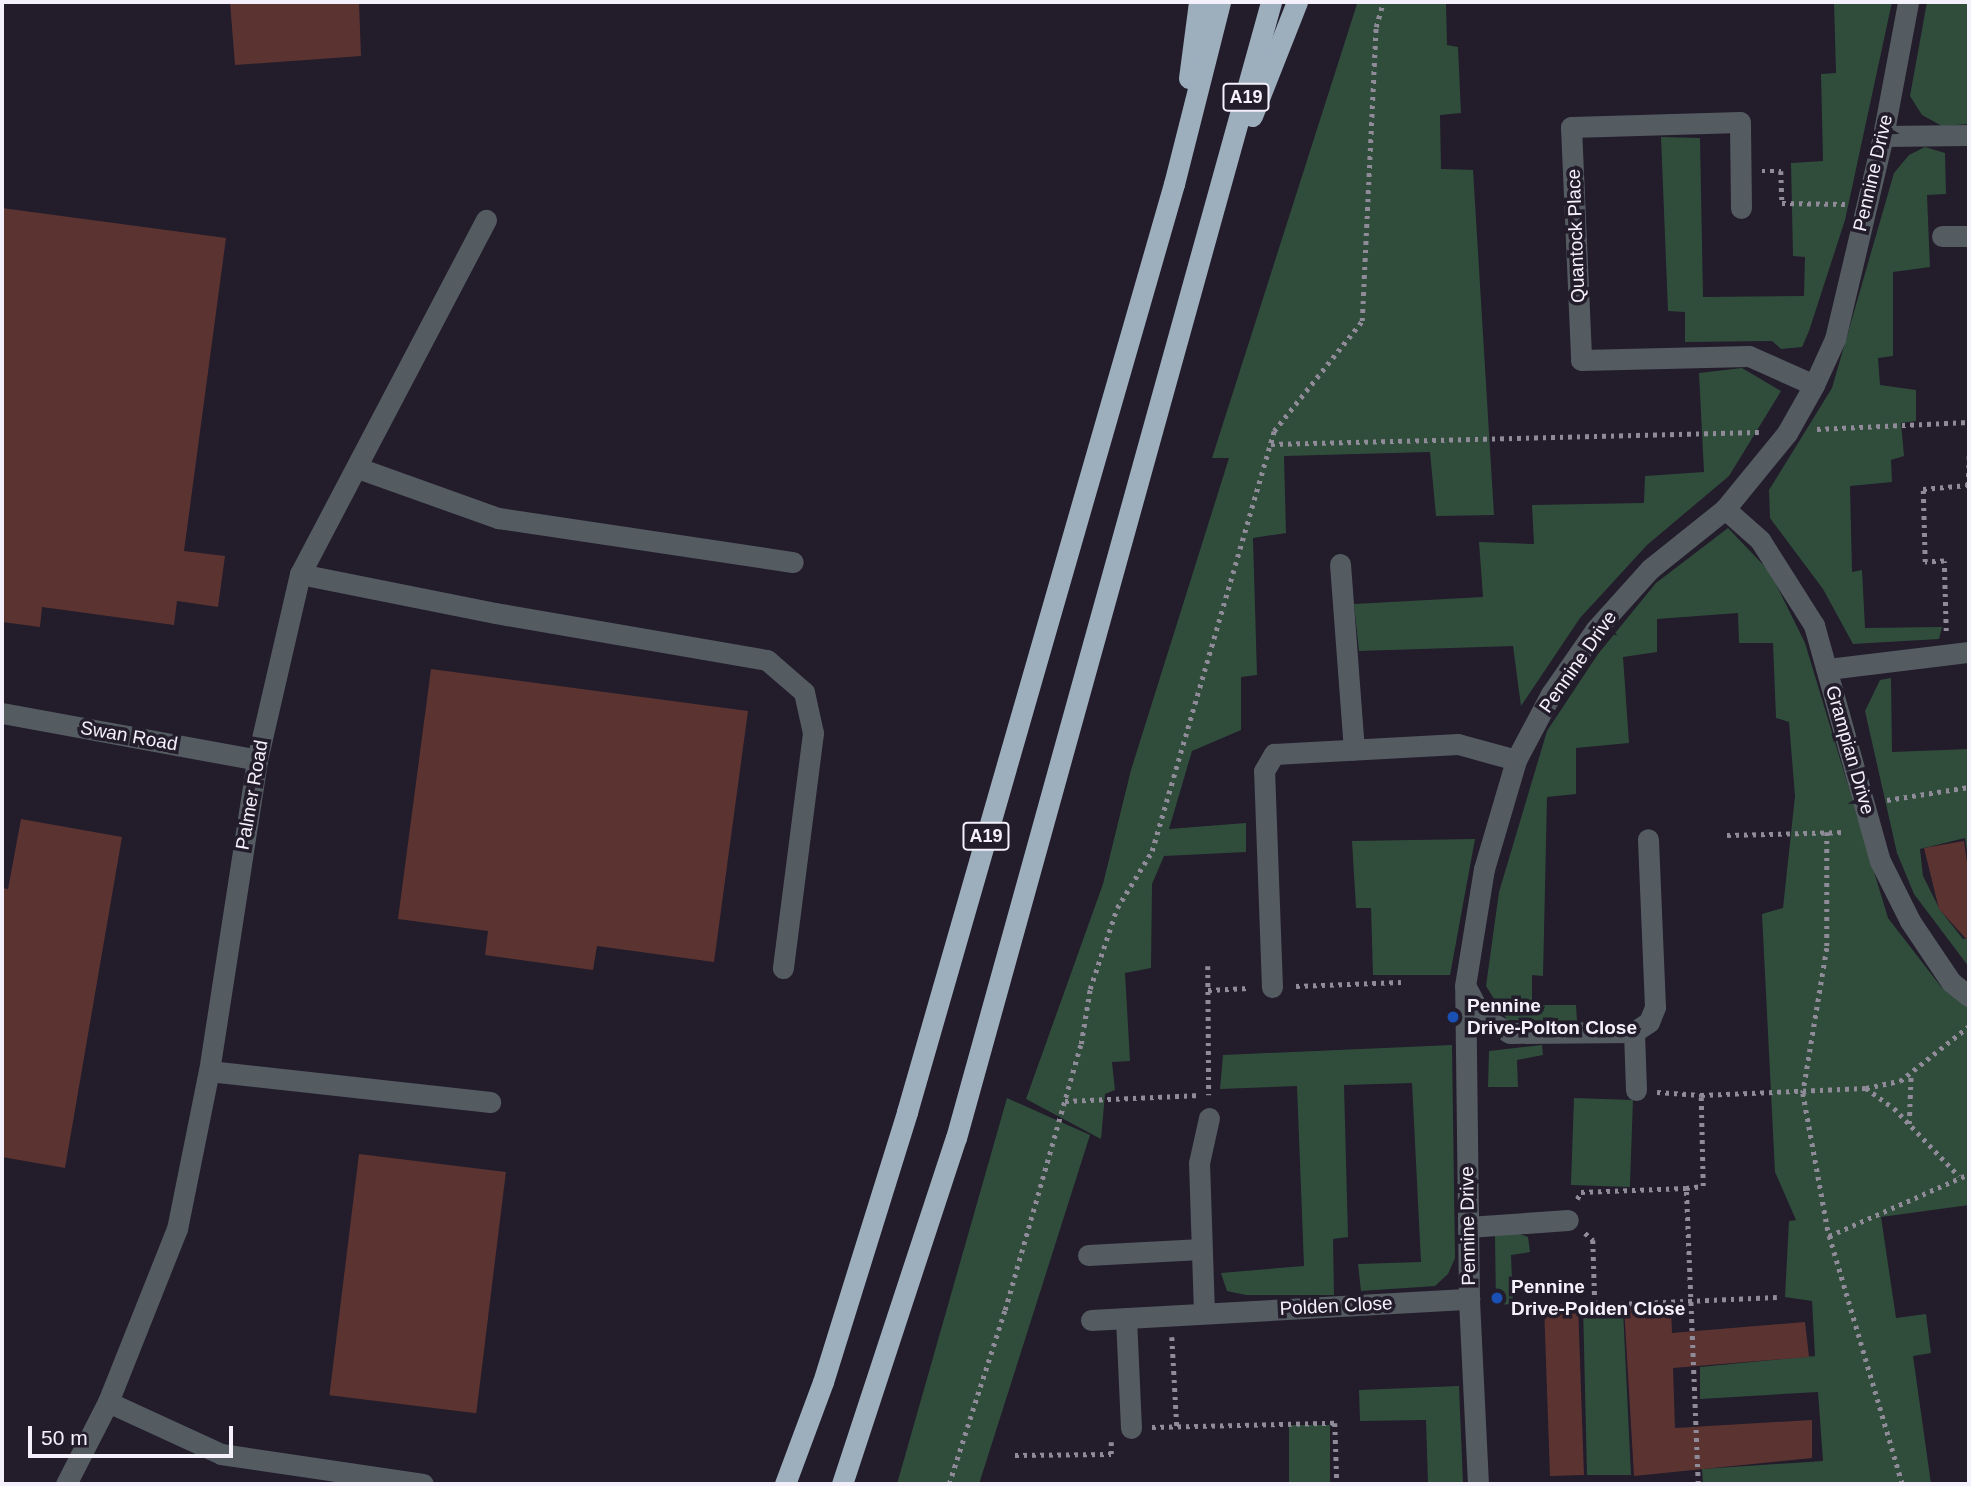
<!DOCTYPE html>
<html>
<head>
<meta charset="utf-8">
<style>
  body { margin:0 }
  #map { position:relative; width:1971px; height:1486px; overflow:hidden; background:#221c2b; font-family:Arial,sans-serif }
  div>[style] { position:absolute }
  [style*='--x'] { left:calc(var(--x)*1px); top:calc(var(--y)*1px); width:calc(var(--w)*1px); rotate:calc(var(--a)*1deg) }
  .green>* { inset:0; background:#304d3c; transform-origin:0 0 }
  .building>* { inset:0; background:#5b3431; transform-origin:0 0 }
  .path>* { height:4.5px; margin-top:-2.25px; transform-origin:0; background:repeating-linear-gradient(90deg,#908b98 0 3.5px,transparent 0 8.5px) }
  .minor>* { height:21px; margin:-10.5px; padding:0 10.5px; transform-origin:10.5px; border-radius:10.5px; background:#545b61 }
  .highway>* { height:21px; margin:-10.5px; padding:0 10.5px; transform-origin:10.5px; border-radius:10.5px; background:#9daebd }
  .dots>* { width:19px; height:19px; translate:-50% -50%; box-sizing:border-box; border:4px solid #221c2b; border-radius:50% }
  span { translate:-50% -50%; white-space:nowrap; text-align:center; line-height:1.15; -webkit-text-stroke:7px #221c2b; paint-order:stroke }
  .shield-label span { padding:2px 5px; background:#221c2b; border:2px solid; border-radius:5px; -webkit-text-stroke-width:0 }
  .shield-label { font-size:18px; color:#f5f1fc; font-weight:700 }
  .street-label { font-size:19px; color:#f5f1fc }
  .poi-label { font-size:19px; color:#f5f1fc; font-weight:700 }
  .left { translate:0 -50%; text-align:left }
  .frame { position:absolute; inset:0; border:4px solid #f5f1fc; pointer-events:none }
  .scale { position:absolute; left:28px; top:1426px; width:205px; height:32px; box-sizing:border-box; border:4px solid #f5f1fc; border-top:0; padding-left:9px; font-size:21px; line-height:24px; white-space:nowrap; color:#f5f1fc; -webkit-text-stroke:5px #221c2b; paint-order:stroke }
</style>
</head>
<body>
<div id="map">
  <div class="green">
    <i style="clip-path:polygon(1834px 2px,1892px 2px,1845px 220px,1809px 331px,1802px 347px,1781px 349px,1772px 341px,1685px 342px,1685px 312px,1668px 311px,1661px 137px,1700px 138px,1703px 297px,1804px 296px,1805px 257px,1793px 256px,1791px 163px,1823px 161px,1821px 74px,1836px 73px)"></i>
    <i style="clip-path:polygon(1927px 2px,1969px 2px,1969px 124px,1942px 126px,1922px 115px,1910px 96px)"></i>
    <i style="clip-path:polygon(1446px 3px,1447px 45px,1458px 47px,1461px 113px,1440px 115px,1441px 169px,1473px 170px,1494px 515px,1436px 516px,1430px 452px,1284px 456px,1286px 533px,1253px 538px,1257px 675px,1241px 677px,1241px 730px,1192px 751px,1169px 829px,1246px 823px,1246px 852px,1164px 856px,1152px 884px,1151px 968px,1125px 973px,1130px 1061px,1112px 1062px,1115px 1090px,1105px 1094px,1101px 1139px,1026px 1099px,1103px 884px,1131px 770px,1229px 458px,1212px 458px,1357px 4px)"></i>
    <i style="clip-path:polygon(1925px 147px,1945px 153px,1946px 194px,1927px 195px,1930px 267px,1893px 272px,1893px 356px,1878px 358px,1880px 385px,1916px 390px,1916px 421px,1901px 423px,1904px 456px,1891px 460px,1892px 482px,1850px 486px,1852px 572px,1862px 570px,1865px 628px,1942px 627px,1939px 639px,1853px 644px,1823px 589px,1770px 518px,1769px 490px,1832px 388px,1894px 173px,1909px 155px)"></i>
    <i style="clip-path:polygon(1742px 368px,1781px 391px,1729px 476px,1647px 545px,1580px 618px,1521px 706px,1513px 646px,1359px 651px,1354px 604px,1483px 597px,1479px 542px,1534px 544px,1532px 505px,1644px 503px,1645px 476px,1704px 472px,1699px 373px)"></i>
    <i style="clip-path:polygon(1728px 528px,1770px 572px,1805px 643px,1888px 918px,1942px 988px,1969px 1008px,1969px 1205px,1881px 1217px,1896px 1318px,1926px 1314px,1931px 1353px,1913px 1356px,1931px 1484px,1703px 1484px,1702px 1469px,1823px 1461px,1818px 1392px,1700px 1399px,1700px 1367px,1815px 1356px,1812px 1301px,1785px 1297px,1789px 1221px,1796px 1220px,1775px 1172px,1762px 914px,1783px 908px,1795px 796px,1789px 722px,1776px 718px,1773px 643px,1739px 643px,1738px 613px,1657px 619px,1657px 652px,1623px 657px,1629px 743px,1576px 748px,1576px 794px,1547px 797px,1543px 976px,1532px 975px,1532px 1005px,1576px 1005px,1577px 1021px,1507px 1020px,1486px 986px,1499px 892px,1547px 731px,1598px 654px,1656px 583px)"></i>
    <i style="clip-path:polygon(1891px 678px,1892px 752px,1969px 749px,1969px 865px,1965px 838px,1920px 849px,1923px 876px,1940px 910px,1963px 939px,1969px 938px,1969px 967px,1914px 894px,1897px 853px,1865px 711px,1880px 680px)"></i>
    <i style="clip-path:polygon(1475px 839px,1450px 975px,1373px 975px,1371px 908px,1356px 908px,1352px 841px)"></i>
    <i style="clip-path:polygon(1452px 1045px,1455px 1258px,1448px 1274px,1435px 1286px,1361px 1291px,1358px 1264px,1421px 1262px,1412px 1083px,1344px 1085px,1348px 1237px,1333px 1239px,1334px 1295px,1246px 1295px,1227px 1291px,1221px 1273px,1304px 1266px,1297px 1086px,1220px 1089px,1223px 1055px)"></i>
    <i style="clip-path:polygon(1542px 1045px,1543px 1055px,1517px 1060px,1518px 1087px,1488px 1087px,1489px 1051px)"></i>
    <i style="clip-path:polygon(1007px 1098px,1090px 1135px,979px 1484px,897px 1484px)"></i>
    <i style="left:1574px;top:1098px;width:59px;height:87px;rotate:2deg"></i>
    <i style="clip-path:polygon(1508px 1230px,1528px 1237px,1530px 1252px,1511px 1255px,1513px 1304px,1496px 1305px,1495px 1236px)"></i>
    <i style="clip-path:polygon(1583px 1304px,1589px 1309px,1623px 1310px,1631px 1475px,1587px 1475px)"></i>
    <i style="clip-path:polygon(1459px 1386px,1463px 1484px,1428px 1484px,1426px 1420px,1360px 1421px,1359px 1390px)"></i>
    <i style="left:1289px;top:1425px;width:41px;height:59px"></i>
  </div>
  <div class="building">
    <i style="clip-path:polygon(230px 2px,359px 2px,361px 56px,235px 65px)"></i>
    <i style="clip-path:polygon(2px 208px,226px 238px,184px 551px,225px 556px,218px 607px,177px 601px,174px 625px,42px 607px,40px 627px,2px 622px)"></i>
    <i style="clip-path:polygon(431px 669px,748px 711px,714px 962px,597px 946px,593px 970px,485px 955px,488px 931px,398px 919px)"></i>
    <i style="clip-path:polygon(21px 819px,122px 837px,65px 1168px,2px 1157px,2px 888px,8px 889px)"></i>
    <i style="clip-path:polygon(1964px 841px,1969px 877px,1969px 942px,1939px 909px,1924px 848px)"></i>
    <i style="left:359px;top:1154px;width:148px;height:243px;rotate:7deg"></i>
    <i style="left:1578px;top:1304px;width:171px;height:34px;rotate:88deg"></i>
    <i style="clip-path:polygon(1671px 1305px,1672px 1333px,1805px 1322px,1809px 1357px,1673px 1368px,1675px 1428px,1812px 1420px,1812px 1458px,1634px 1476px,1624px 1307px)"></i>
  </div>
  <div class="path">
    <i style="--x:1762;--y:171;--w:19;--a:0"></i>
    <i style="--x:1781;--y:171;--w:32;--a:88"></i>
    <i style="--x:1782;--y:203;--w:63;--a:0.9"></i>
    <i style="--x:1817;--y:429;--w:152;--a:-2.6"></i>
    <i style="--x:1271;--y:444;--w:488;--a:-1.4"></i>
    <i style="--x:1946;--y:631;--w:70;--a:-91.6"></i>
    <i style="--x:1944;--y:561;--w:19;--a:177"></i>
    <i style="--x:1925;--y:562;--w:73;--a:-91.6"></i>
    <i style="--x:1923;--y:489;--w:45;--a:-5.1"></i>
    <i style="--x:1968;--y:485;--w:35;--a:-88"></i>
    <i style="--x:1887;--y:800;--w:83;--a:-9"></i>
    <i style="--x:1827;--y:832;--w:116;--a:90"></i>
    <i style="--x:1827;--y:948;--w:147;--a:99.4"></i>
    <i style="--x:1803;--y:1093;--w:145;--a:79.7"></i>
    <i style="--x:1727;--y:835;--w:119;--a:-1.4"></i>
    <i style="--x:1208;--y:966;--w:129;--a:89.6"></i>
    <i style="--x:1296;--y:986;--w:105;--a:-2.2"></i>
    <i style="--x:1208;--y:990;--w:41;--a:-2.8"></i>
    <i style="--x:1866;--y:1088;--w:35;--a:-12"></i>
    <i style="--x:1900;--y:1081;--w:87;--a:-38.5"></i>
    <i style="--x:1657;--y:1092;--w:44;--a:3.9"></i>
    <i style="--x:1065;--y:1101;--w:136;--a:-2.5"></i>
    <i style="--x:1909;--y:1124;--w:51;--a:-87.8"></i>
    <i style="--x:1577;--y:1199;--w:8;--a:-60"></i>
    <i style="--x:1581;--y:1192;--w:105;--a:-2.2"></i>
    <i style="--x:1585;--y:1233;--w:11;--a:41"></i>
    <i style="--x:1593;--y:1240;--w:65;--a:88.2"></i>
    <i style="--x:1595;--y:1305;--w:182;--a:-2.5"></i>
    <i style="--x:1172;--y:1337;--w:90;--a:86.8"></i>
    <i style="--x:1152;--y:1427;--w:183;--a:-1.3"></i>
    <i style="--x:1335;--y:1423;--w:61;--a:88.1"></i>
    <i style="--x:1015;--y:1455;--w:96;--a:-0.6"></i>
    <i style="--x:1111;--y:1454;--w:12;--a:-90"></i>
    <i style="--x:949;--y:1484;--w:183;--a:-72.2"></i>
    <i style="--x:1005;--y:1310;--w:277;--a:-74.1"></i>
    <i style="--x:1081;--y:1044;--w:56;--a:-80.7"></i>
    <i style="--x:1090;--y:989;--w:85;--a:-71.6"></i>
    <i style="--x:1117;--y:908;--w:67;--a:-58.4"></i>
    <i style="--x:1152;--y:851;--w:437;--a:-73.8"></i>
    <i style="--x:1274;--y:431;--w:141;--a:-51.3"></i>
    <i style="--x:1362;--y:321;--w:294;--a:-87.3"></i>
    <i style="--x:1376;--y:27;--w:26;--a:-74"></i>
    <i style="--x:1516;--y:1484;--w:4;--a:0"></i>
    <i style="--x:1698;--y:1484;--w:296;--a:-92.3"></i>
    <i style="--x:1686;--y:1188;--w:17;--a:-7"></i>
    <i style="--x:1703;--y:1186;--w:91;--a:-91.3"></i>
    <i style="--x:1701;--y:1095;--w:165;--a:-2.4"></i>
    <i style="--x:1866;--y:1088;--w:34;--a:36"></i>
    <i style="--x:1894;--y:1108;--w:94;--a:46.3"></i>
    <i style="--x:1902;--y:1484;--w:259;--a:-106.4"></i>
    <i style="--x:1829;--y:1236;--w:153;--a:-23.9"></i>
  </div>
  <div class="minor">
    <i style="--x:1883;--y:136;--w:86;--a:-0.7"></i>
    <i style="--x:1741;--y:208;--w:86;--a:-90.7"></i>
    <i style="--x:1740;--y:122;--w:169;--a:178.3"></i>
    <i style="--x:1571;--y:127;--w:233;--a:87.5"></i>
    <i style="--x:1581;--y:360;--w:168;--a:-1.4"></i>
    <i style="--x:1749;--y:356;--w:71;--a:24"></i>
    <i style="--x:1942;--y:236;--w:27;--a:0"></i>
    <i style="--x:358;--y:468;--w:149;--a:19.7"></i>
    <i style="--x:498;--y:518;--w:298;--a:8.5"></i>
    <i style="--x:1725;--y:509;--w:47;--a:41.5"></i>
    <i style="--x:1760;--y:540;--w:101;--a:57.6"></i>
    <i style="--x:1814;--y:625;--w:245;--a:74.4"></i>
    <i style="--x:1880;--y:861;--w:67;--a:63.4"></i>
    <i style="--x:1910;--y:921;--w:73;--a:56.1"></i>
    <i style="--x:1951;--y:982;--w:23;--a:38"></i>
    <i style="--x:1340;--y:564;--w:186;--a:85.7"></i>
    <i style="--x:300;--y:574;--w:199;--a:11.3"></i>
    <i style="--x:495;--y:613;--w:276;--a:9.8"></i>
    <i style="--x:767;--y:660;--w:49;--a:40.9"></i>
    <i style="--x:804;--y:692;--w:42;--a:77.6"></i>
    <i style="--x:813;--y:733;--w:237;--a:97.3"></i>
    <i style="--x:1828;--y:669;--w:142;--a:-6.9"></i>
    <i style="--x:2;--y:713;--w:259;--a:10.4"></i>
    <i style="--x:1272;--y:987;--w:216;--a:-92.1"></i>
    <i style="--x:1264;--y:771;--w:20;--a:-60"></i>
    <i style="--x:1274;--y:754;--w:184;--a:-3.1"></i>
    <i style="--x:1458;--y:744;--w:60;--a:15.4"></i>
    <i style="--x:1467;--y:989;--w:32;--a:62"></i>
    <i style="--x:1482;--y:1017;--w:32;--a:30"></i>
    <i style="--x:1510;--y:1033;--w:124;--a:-0.5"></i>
    <i style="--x:1634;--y:1032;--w:18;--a:-34"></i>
    <i style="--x:1649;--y:1022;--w:16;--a:-68"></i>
    <i style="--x:1655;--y:1007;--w:168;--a:-92.4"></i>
    <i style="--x:1634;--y:1032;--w:58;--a:88"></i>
    <i style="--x:209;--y:1071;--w:283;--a:6.3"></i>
    <i style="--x:1468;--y:1227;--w:100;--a:-4"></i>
    <i style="--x:1088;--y:1255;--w:113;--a:-3"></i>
    <i style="--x:1204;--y:1313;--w:150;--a:-91.9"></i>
    <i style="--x:1199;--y:1163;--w:46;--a:-77.5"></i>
    <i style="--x:1126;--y:1318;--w:110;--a:87.4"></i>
    <i style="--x:1091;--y:1320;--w:379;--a:-3.2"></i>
    <i style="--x:108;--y:1402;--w:124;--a:24.7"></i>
    <i style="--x:221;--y:1454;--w:204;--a:8.4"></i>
    <i style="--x:66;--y:1484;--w:92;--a:-62.9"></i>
    <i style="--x:108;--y:1402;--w:186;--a:-68.3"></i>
    <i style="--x:177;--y:1229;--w:161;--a:-78.6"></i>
    <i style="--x:209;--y:1071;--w:315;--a:-81.2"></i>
    <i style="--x:257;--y:760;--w:191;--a:-77"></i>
    <i style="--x:300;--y:574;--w:400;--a:-62.3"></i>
    <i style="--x:1478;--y:1484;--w:185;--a:-92.8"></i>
    <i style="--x:1469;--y:1299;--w:313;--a:-90.7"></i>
    <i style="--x:1465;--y:986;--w:119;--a:-80.8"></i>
    <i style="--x:1484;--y:869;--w:114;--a:-73.6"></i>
    <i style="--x:1516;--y:760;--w:75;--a:-62.1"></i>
    <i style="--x:1551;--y:694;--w:79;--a:-55.3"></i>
    <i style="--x:1596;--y:629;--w:81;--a:-48"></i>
    <i style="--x:1650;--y:569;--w:96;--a:-38.7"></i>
    <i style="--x:1725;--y:509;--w:98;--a:-50.8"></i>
    <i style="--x:1787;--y:433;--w:55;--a:-60.6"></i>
    <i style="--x:1814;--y:385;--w:51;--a:-65.5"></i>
    <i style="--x:1835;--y:339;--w:209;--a:-76.7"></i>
    <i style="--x:1883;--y:136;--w:136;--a:-79.4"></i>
  </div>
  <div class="highway">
    <i style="--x:1189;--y:78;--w:77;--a:-82.5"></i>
    <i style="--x:1252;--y:116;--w:123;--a:-68.5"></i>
    <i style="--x:785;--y:1484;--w:109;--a:-69.6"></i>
    <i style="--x:823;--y:1382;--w:283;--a:-72.7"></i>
    <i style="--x:907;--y:1112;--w:966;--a:-73.95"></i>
    <i style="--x:1174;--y:184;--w:188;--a:-75.8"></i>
    <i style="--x:842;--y:1484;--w:364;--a:-71.8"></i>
    <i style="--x:956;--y:1138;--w:1179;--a:-74.5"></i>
  </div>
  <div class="dots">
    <i style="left:1453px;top:1017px;background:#1a4fb4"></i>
    <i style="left:1497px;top:1298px;background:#1a4fb4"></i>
  </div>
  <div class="shield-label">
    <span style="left:1246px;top:97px">A19</span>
    <span style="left:986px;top:836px">A19</span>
  </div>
  <div class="street-label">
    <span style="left:1873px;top:173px;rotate:-77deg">Pennine Drive</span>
    <span style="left:1576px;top:236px;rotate:-92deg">Quantock Place</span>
    <span style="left:1578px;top:662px;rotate:-55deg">Pennine Drive</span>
    <span style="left:129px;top:736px;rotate:10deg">Swan Road</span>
    <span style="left:1850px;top:750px;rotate:74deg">Grampian Drive</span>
    <span style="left:252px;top:795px;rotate:-80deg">Palmer Road</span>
    <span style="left:1468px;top:1226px;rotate:-91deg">Pennine Drive</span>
    <span style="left:1336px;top:1306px;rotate:-3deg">Polden Close</span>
  </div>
  <div class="poi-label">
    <span class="left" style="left:1467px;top:1017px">Pennine<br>Drive-Polton Close</span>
    <span class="left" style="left:1511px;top:1298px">Pennine<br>Drive-Polden Close</span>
  </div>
  <div class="frame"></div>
  <div class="scale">50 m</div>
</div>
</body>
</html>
